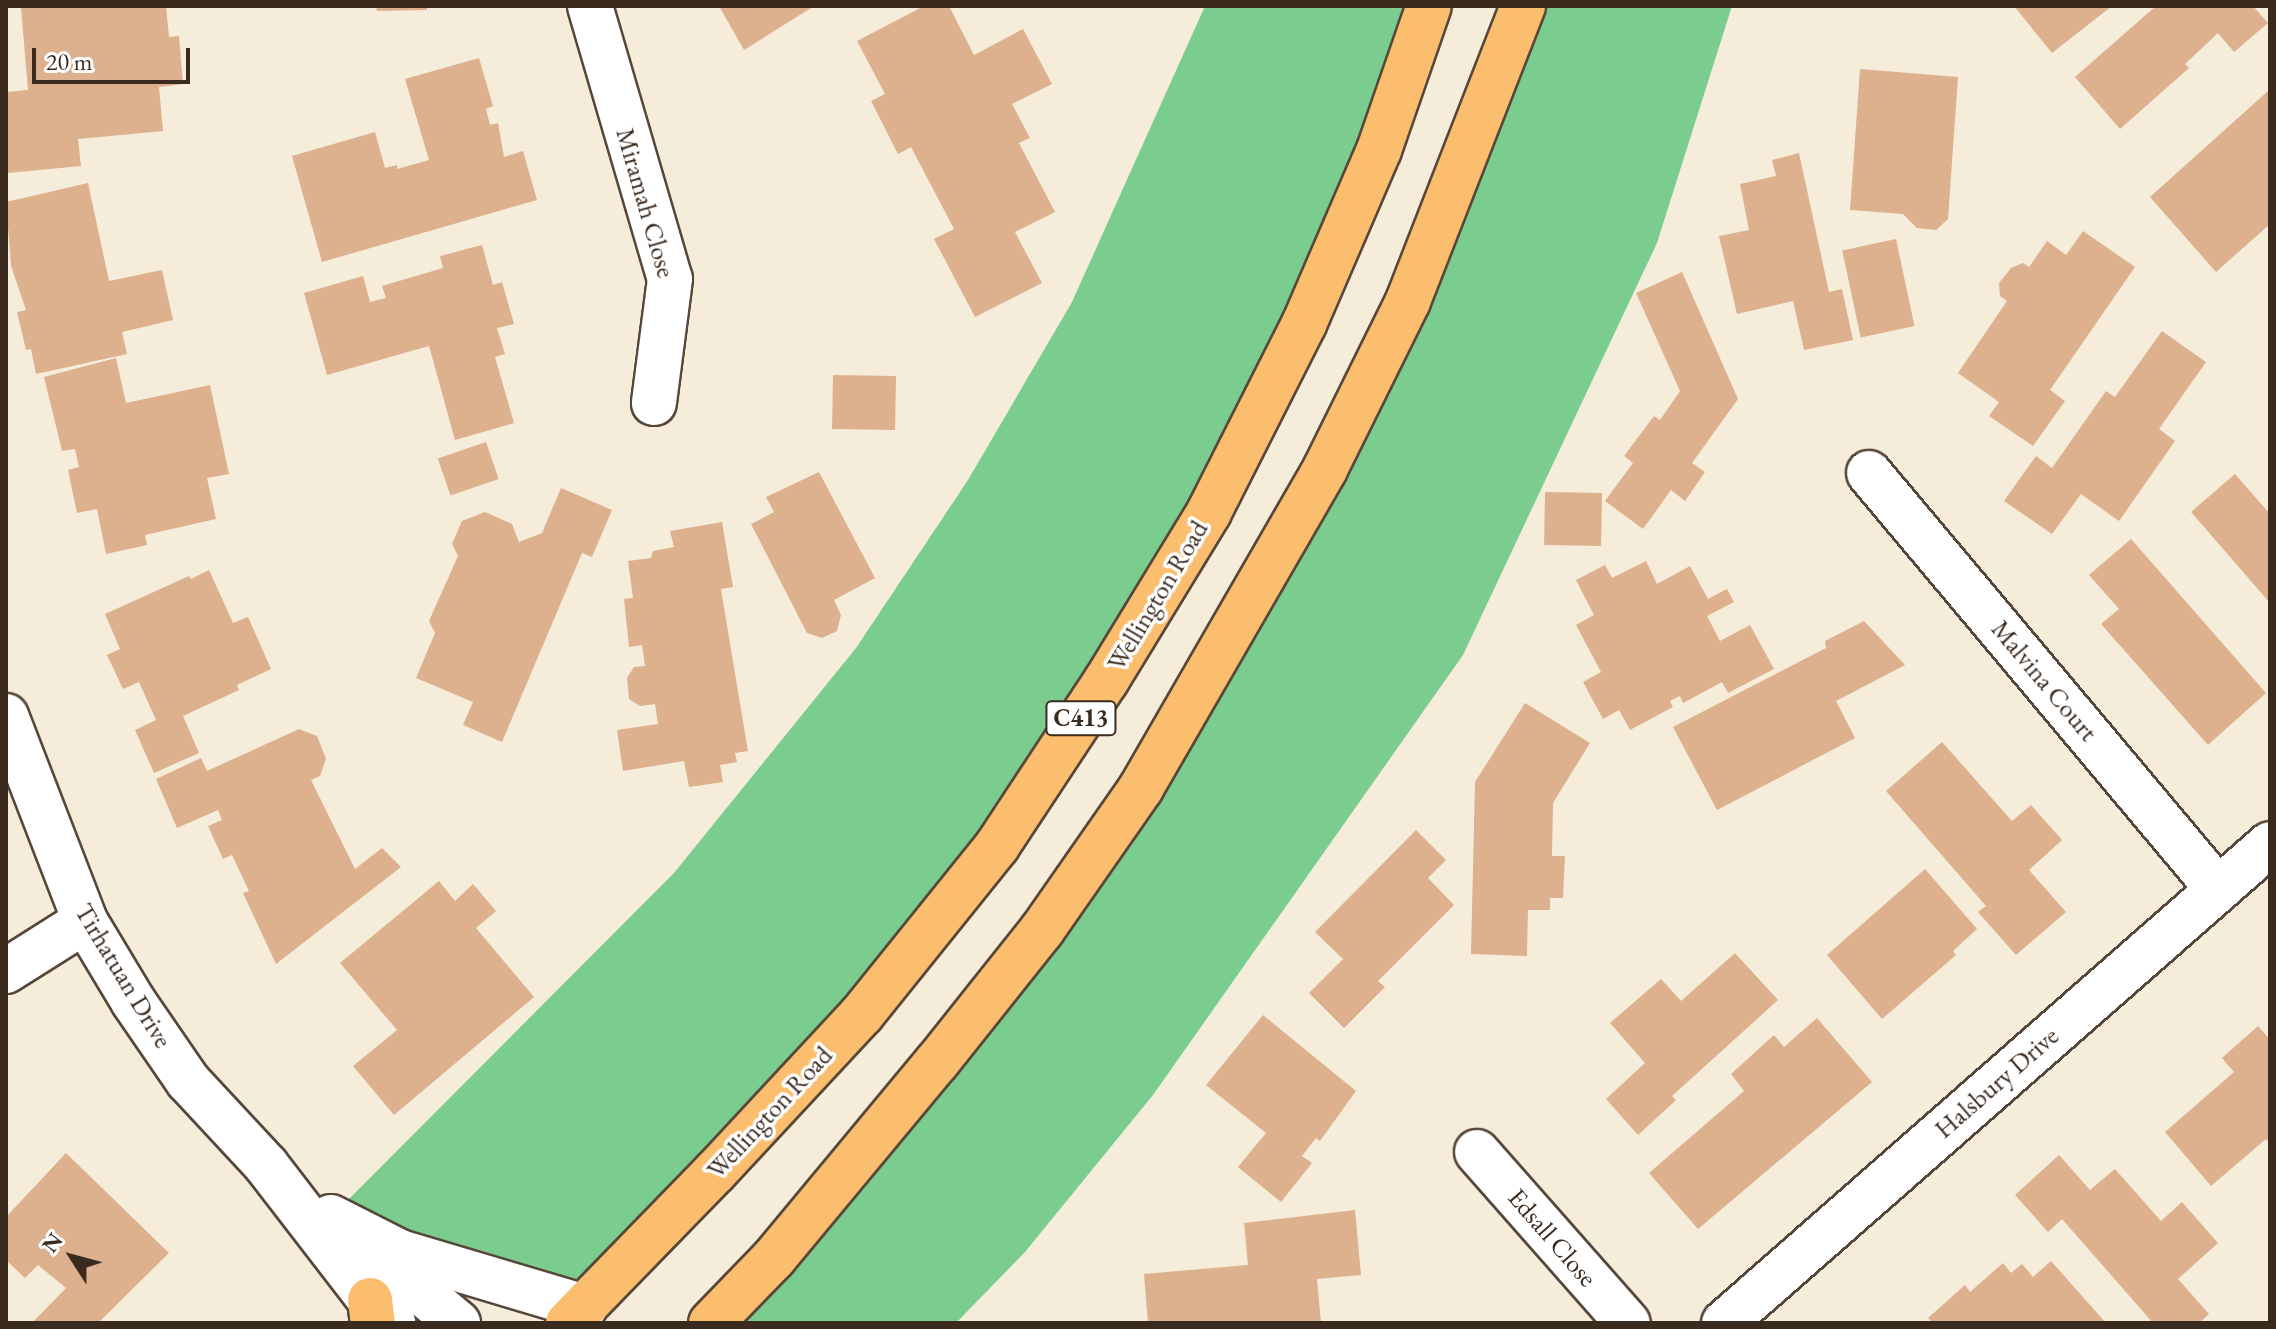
<!DOCTYPE html>
<html>
<head>
<meta charset="utf-8">
<style>
  body { margin:0 }
  #map { position:relative; width:2276px; height:1329px; overflow:hidden; background:#f5edda; font-family:"EB Garamond",serif }
  div>[style] { position:absolute }
  [style*='--x'] { left:calc(var(--x)*1px); top:calc(var(--y)*1px); width:calc(var(--w)*1px); rotate:calc(var(--a)*1deg) }
  .green>* { inset:0; background:#7bcd8f }
  .building>* { inset:0; background:#ddb08e; transform-origin:0 0 }
  .roads { filter:drop-shadow(2px 0 #57473a) drop-shadow(-2px 0 #57473a) drop-shadow(0 2px #57473a) drop-shadow(0 -2px #57473a) }
  .minor>* { height:44px; margin:-22px; padding:0 22px; transform-origin:22px; border-radius:22px; background:#fff }
  .major>* { height:44px; margin:-22px; padding:0 22px; transform-origin:22px; border-radius:22px; background:#fbbd6e }
  span { translate:-50% -50%; white-space:nowrap; text-align:center; line-height:1.15; -webkit-text-stroke:7px #fff; paint-order:stroke }
  .shield-label span { padding:2px 6px; background:#fff; border:2px solid; border-radius:6px; -webkit-text-stroke-width:0 }
  .shield-label { font-size:24px; color:#3b2a1e; font-weight:700 }
  .street-label { font-size:26px; color:#3b2a1e }
  .frame { position:absolute; inset:0; border:8px solid #3b2a1e; pointer-events:none }
  .north { position:absolute; left:32px; top:1217px; width:80px; height:80px; -webkit-text-stroke:6px #fff; paint-order:stroke; rotate:306deg; font-size:22px; font-weight:700; line-height:32px; text-align:center; color:#3b2a1e }
  .north::after { content:''; display:block; margin:auto; width:28px; height:36px; background:#3b2a1e; clip-path:polygon(50% 0,100% 100%,50% 72%,0 100%) }
  .scale { position:absolute; left:32px; top:48px; width:158px; height:36px; box-sizing:border-box; border:4px solid #3b2a1e; border-top:0; padding-left:10px; font-size:24px; line-height:28px; white-space:nowrap; color:#3b2a1e; -webkit-text-stroke:6px #fff; paint-order:stroke }
</style>
</head>
<body>
<div id="map">
  <div class="green">
    <i style="clip-path:polygon(1205px 6px,1429px 6px,1304px 324px,997px 846px,585px 1307px,331px 1217px,674px 873px,856px 648px,968px 480px,1072px 302px)"></i>
    <i style="clip-path:polygon(1523px 6px,1732px 6px,1657px 243px,1463px 655px,1153px 1095px,1025px 1252px,956px 1323px,711px 1323px,937px 1061px,1325px 469px)"></i>
  </div>
  <div class="building">
    <i style="clip-path:polygon(41px 6px,166px 6px,169px 37px,179px 36px,183px 84px,159px 87px,163px 131px,78px 139px,81px 166px,8px 173px,6px 92px,28px 90px,21px 8px)"></i>
    <i style="clip-path:polygon(376px 6px,427px 6px,427px 10px,377px 11px)"></i>
    <i style="clip-path:polygon(719px 6px,814px 6px,744px 50px)"></i>
    <i style="clip-path:polygon(924px 6px,949px 6px,974px 55px,1023px 29px,1052px 84px,1012px 104px,1030px 138px,1019px 143px,1055px 212px,1015px 232px,1042px 283px,975px 317px,934px 239px,954px 229px,911px 147px,898px 154px,871px 101px,885px 94px,857px 41px)"></i>
    <i style="clip-path:polygon(2014px 6px,2112px 6px,2052px 53px)"></i>
    <i style="clip-path:polygon(2156px 6px,2253px 6px,2268px 23px,2234px 52px,2218px 33px,2185px 64px,2189px 68px,2120px 129px,2075px 77px)"></i>
    <i style="clip-path:polygon(479px 58px,493px 106px,486px 109px,490px 125px,498px 123px,504px 157px,523px 151px,537px 200px,322px 262px,292px 156px,375px 132px,385px 168px,397px 165px,397px 169px,429px 160px,405px 79px)"></i>
    <i style="clip-path:polygon(1860px 69px,1958px 77px,1948px 219px,1936px 230px,1917px 228px,1903px 214px,1850px 210px)"></i>
    <i style="clip-path:polygon(2268px 91px,2270px 224px,2216px 272px,2150px 197px)"></i>
    <i style="clip-path:polygon(1799px 153px,1829px 292px,1842px 289px,1853px 340px,1804px 350px,1793px 301px,1737px 314px,1719px 236px,1749px 230px,1740px 184px,1776px 176px,1772px 160px)"></i>
    <i style="clip-path:polygon(88px 183px,109px 281px,162px 270px,173px 320px,122px 332px,127px 354px,36px 374px,31px 349px,26px 350px,17px 312px,26px 310px,11px 266px,6px 202px)"></i>
    <i style="clip-path:polygon(2083px 231px,2135px 267px,2050px 390px,2065px 401px,2033px 446px,1989px 416px,1999px 402px,1958px 373px,2007px 301px,2000px 296px,1999px 283px,2011px 268px,2023px 263px,2029px 267px,2047px 241px,2066px 255px)"></i>
    <i style="left:1896px;top:239px;width:89px;height:55px;rotate:78deg"></i>
    <i style="clip-path:polygon(482px 245px,493px 285px,502px 282px,514px 324px,497px 328px,505px 354px,495px 357px,514px 423px,455px 440px,429px 346px,327px 375px,304px 293px,363px 276px,370px 302px,386px 298px,382px 286px,443px 268px,440px 256px)"></i>
    <i style="clip-path:polygon(1682px 272px,1738px 399px,1692px 463px,1705px 472px,1685px 501px,1671px 490px,1643px 529px,1605px 501px,1633px 463px,1624px 456px,1654px 416px,1660px 420px,1680px 391px,1636px 293px)"></i>
    <i style="clip-path:polygon(2162px 331px,2206px 362px,2159px 429px,2175px 441px,2119px 521px,2081px 494px,2052px 534px,2004px 501px,2036px 456px,2052px 468px,2106px 391px,2115px 397px)"></i>
    <i style="clip-path:polygon(116px 358px,126px 403px,210px 385px,229px 474px,207px 478px,216px 519px,145px 535px,147px 545px,106px 554px,97px 509px,77px 513px,68px 470px,79px 467px,75px 449px,62px 451px,44px 377px)"></i>
    <i style="left:833px;top:375px;width:63px;height:54px;rotate:1deg"></i>
    <i style="left:486px;top:442px;width:39px;height:51px;rotate:71deg"></i>
    <i style="clip-path:polygon(819px 472px,875px 578px,834px 600px,841px 615px,837px 631px,822px 638px,807px 633px,751px 524px,774px 512px,766px 497px)"></i>
    <i style="clip-path:polygon(2235px 474px,2270px 514px,2270px 603px,2191px 512px)"></i>
    <i style="clip-path:polygon(561px 488px,612px 510px,592px 557px,582px 553px,502px 742px,463px 725px,473px 702px,416px 678px,435px 633px,429px 621px,458px 556px,452px 544px,462px 521px,485px 512px,512px 524px,519px 542px,542px 533px)"></i>
    <i style="left:1602px;top:493px;width:53px;height:57px;rotate:91deg"></i>
    <i style="clip-path:polygon(722px 522px,733px 587px,721px 589px,748px 751px,735px 753px,737px 762px,720px 765px,723px 782px,689px 787px,684px 761px,623px 771px,617px 730px,658px 724px,655px 704px,640px 706px,629px 699px,627px 678px,634px 667px,645px 666px,642px 645px,629px 647px,624px 599px,633px 598px,628px 561px,651px 558px,653px 551px,674px 547px,670px 531px)"></i>
    <i style="clip-path:polygon(2131px 539px,2266px 693px,2208px 745px,2101px 624px,2119px 609px,2089px 575px)"></i>
    <i style="clip-path:polygon(1646px 561px,1657px 584px,1690px 566px,1708px 599px,1727px 589px,1734px 602px,1707px 616px,1720px 641px,1750px 625px,1774px 669px,1728px 693px,1722px 682px,1683px 703px,1680px 696px,1670px 701px,1673px 707px,1630px 730px,1619px 710px,1603px 719px,1583px 682px,1601px 672px,1576px 625px,1594px 615px,1576px 580px,1605px 565px,1612px 578px)"></i>
    <i style="clip-path:polygon(209px 570px,233px 623px,248px 617px,271px 669px,237px 685px,239px 690px,183px 716px,199px 753px,154px 773px,135px 730px,156px 720px,139px 682px,123px 689px,107px 655px,120px 649px,105px 614px,189px 576px,191px 579px)"></i>
    <i style="clip-path:polygon(1864px 621px,1905px 665px,1836px 701px,1855px 738px,1717px 810px,1673px 727px,1826px 648px,1825px 641px)"></i>
    <i style="clip-path:polygon(1525px 703px,1590px 743px,1553px 803px,1552px 856px,1565px 856px,1563px 898px,1550px 898px,1550px 910px,1528px 910px,1527px 956px,1471px 954px,1475px 782px)"></i>
    <i style="clip-path:polygon(299px 729px,317px 736px,326px 759px,320px 776px,311px 780px,355px 869px,382px 848px,401px 867px,276px 964px,243px 893px,249px 891px,232px 855px,223px 859px,208px 826px,222px 820px,218px 810px,177px 828px,156px 779px,201px 758px,207px 771px)"></i>
    <i style="clip-path:polygon(1942px 742px,2012px 821px,2031px 805px,2062px 840px,2029px 870px,2066px 912px,2016px 955px,1978px 912px,1986px 906px,1886px 791px)"></i>
    <i style="clip-path:polygon(1416px 830px,1446px 860px,1428px 878px,1454px 905px,1378px 981px,1385px 987px,1344px 1028px,1309px 993px,1343px 959px,1315px 932px)"></i>
    <i style="clip-path:polygon(1925px 869px,1977px 929px,1953px 951px,1956px 955px,1882px 1019px,1827px 955px)"></i>
    <i style="clip-path:polygon(439px 881px,455px 901px,473px 884px,496px 911px,476px 928px,534px 997px,394px 1115px,353px 1066px,397px 1030px,340px 963px)"></i>
    <i style="clip-path:polygon(1735px 953px,1778px 1000px,1672px 1096px,1676px 1100px,1638px 1135px,1606px 1099px,1645px 1063px,1610px 1023px,1661px 979px,1681px 1001px)"></i>
    <i style="clip-path:polygon(1263px 1015px,1356px 1091px,1320px 1141px,1316px 1138px,1302px 1156px,1312px 1163px,1281px 1202px,1238px 1167px,1266px 1133px,1206px 1085px)"></i>
    <i style="clip-path:polygon(1817px 1018px,1872px 1082px,1698px 1229px,1649px 1173px,1744px 1091px,1731px 1074px,1774px 1035px,1784px 1047px)"></i>
    <i style="clip-path:polygon(2258px 1026px,2270px 1040px,2270px 1143px,2266px 1139px,2211px 1186px,2165px 1132px,2234px 1072px,2222px 1058px)"></i>
    <i style="clip-path:polygon(66px 1153px,169px 1253px,98px 1323px,32px 1323px,66px 1288px,38px 1265px,25px 1278px,6px 1260px,6px 1217px)"></i>
    <i style="clip-path:polygon(2059px 1155px,2090px 1190px,2115px 1169px,2161px 1221px,2182px 1202px,2218px 1243px,2178px 1279px,2209px 1314px,2199px 1323px,2153px 1323px,2062px 1219px,2048px 1232px,2015px 1195px)"></i>
    <i style="clip-path:polygon(1355px 1210px,1361px 1275px,1317px 1279px,1321px 1323px,1148px 1323px,1144px 1274px,1248px 1265px,1244px 1223px)"></i>
    <i style="clip-path:polygon(2051px 1261px,2106px 1323px,1933px 1323px,1928px 1318px,1965px 1285px,1970px 1292px,2003px 1263px,2011px 1273px,2022px 1264px,2033px 1277px)"></i>
  </div>
  <div class="roads">
    <div class="minor">
      <i style="--x:590;--y:6;--w:284;--a:73.7"></i>
      <i style="--x:670;--y:279;--w:125;--a:97.4"></i>
      <i style="--x:1869;--y:473;--w:543;--a:50.01"></i>
      <i style="--x:6;--y:716;--w:220;--a:68.9"></i>
      <i style="--x:85;--y:921;--w:93;--a:59"></i>
      <i style="--x:133;--y:1001;--w:97;--a:55.5"></i>
      <i style="--x:188;--y:1081;--w:115;--a:47.1"></i>
      <i style="--x:266;--y:1165;--w:170;--a:52.4"></i>
      <i style="--x:370;--y:1300;--w:33;--a:45"></i>
      <i style="--x:6;--y:971;--w:93;--a:-32.3"></i>
      <i style="--x:1477;--y:1152;--w:228;--a:48.6"></i>
      <i style="--x:331;--y:1217;--w:77;--a:26.9"></i>
      <i style="--x:400;--y:1252;--w:193;--a:16.6"></i>
      <i style="--x:373;--y:1252;--w:111;--a:39.9"></i>
      <i style="--x:1724;--y:1323;--w:726;--a:-41.26"></i>
    </div>
    <div class="major">
      <i style="--x:370;--y:1300;--w:23;--a:83"></i>
      <i style="--x:568;--y:1323;--w:211;--a:-45.8"></i>
      <i style="--x:715;--y:1172;--w:216;--a:-47.1"></i>
      <i style="--x:862;--y:1014;--w:216;--a:-51.2"></i>
      <i style="--x:997;--y:846;--w:198;--a:-56.6"></i>
      <i style="--x:1106;--y:681;--w:198;--a:-58.6"></i>
      <i style="--x:1209;--y:512;--w:211;--a:-63.2"></i>
      <i style="--x:1304;--y:324;--w:189;--a:-66.7"></i>
      <i style="--x:1379;--y:150;--w:152;--a:-70.9"></i>
      <i style="--x:711;--y:1323;--w:91;--a:-45.9"></i>
      <i style="--x:774;--y:1258;--w:255;--a:-50.3"></i>
      <i style="--x:937;--y:1062;--w:169;--a:-51.5"></i>
      <i style="--x:1042;--y:930;--w:173;--a:-55.1"></i>
      <i style="--x:1141;--y:788;--w:368;--a:-60"></i>
      <i style="--x:1325;--y:469;--w:187;--a:-63.7"></i>
      <i style="--x:1408;--y:301;--w:317;--a:-68.7"></i>
    </div>
  </div>
  <div class="shield-label">
    <span style="left:1081px;top:718px">C413</span>
  </div>
  <div class="street-label">
    <span style="left:645px;top:203px;rotate:74deg">Miramah Close</span>
    <span style="left:1158px;top:596px;rotate:-59deg">Wellington Road</span>
    <span style="left:2044px;top:681px;rotate:50deg">Malvina Court</span>
    <span style="left:123px;top:976px;rotate:59deg">Tirhatuan Drive</span>
    <span style="left:1997px;top:1083px;rotate:-41deg">Halsbury Drive</span>
    <span style="left:770px;top:1113px;rotate:-47deg">Wellington Road</span>
    <span style="left:1552px;top:1238px;rotate:49deg">Edsall Close</span>
  </div>
  <div class="frame"></div>
  <div class="north">N</div>
  <div class="scale">20 m</div>
</div>
</body>
</html>
